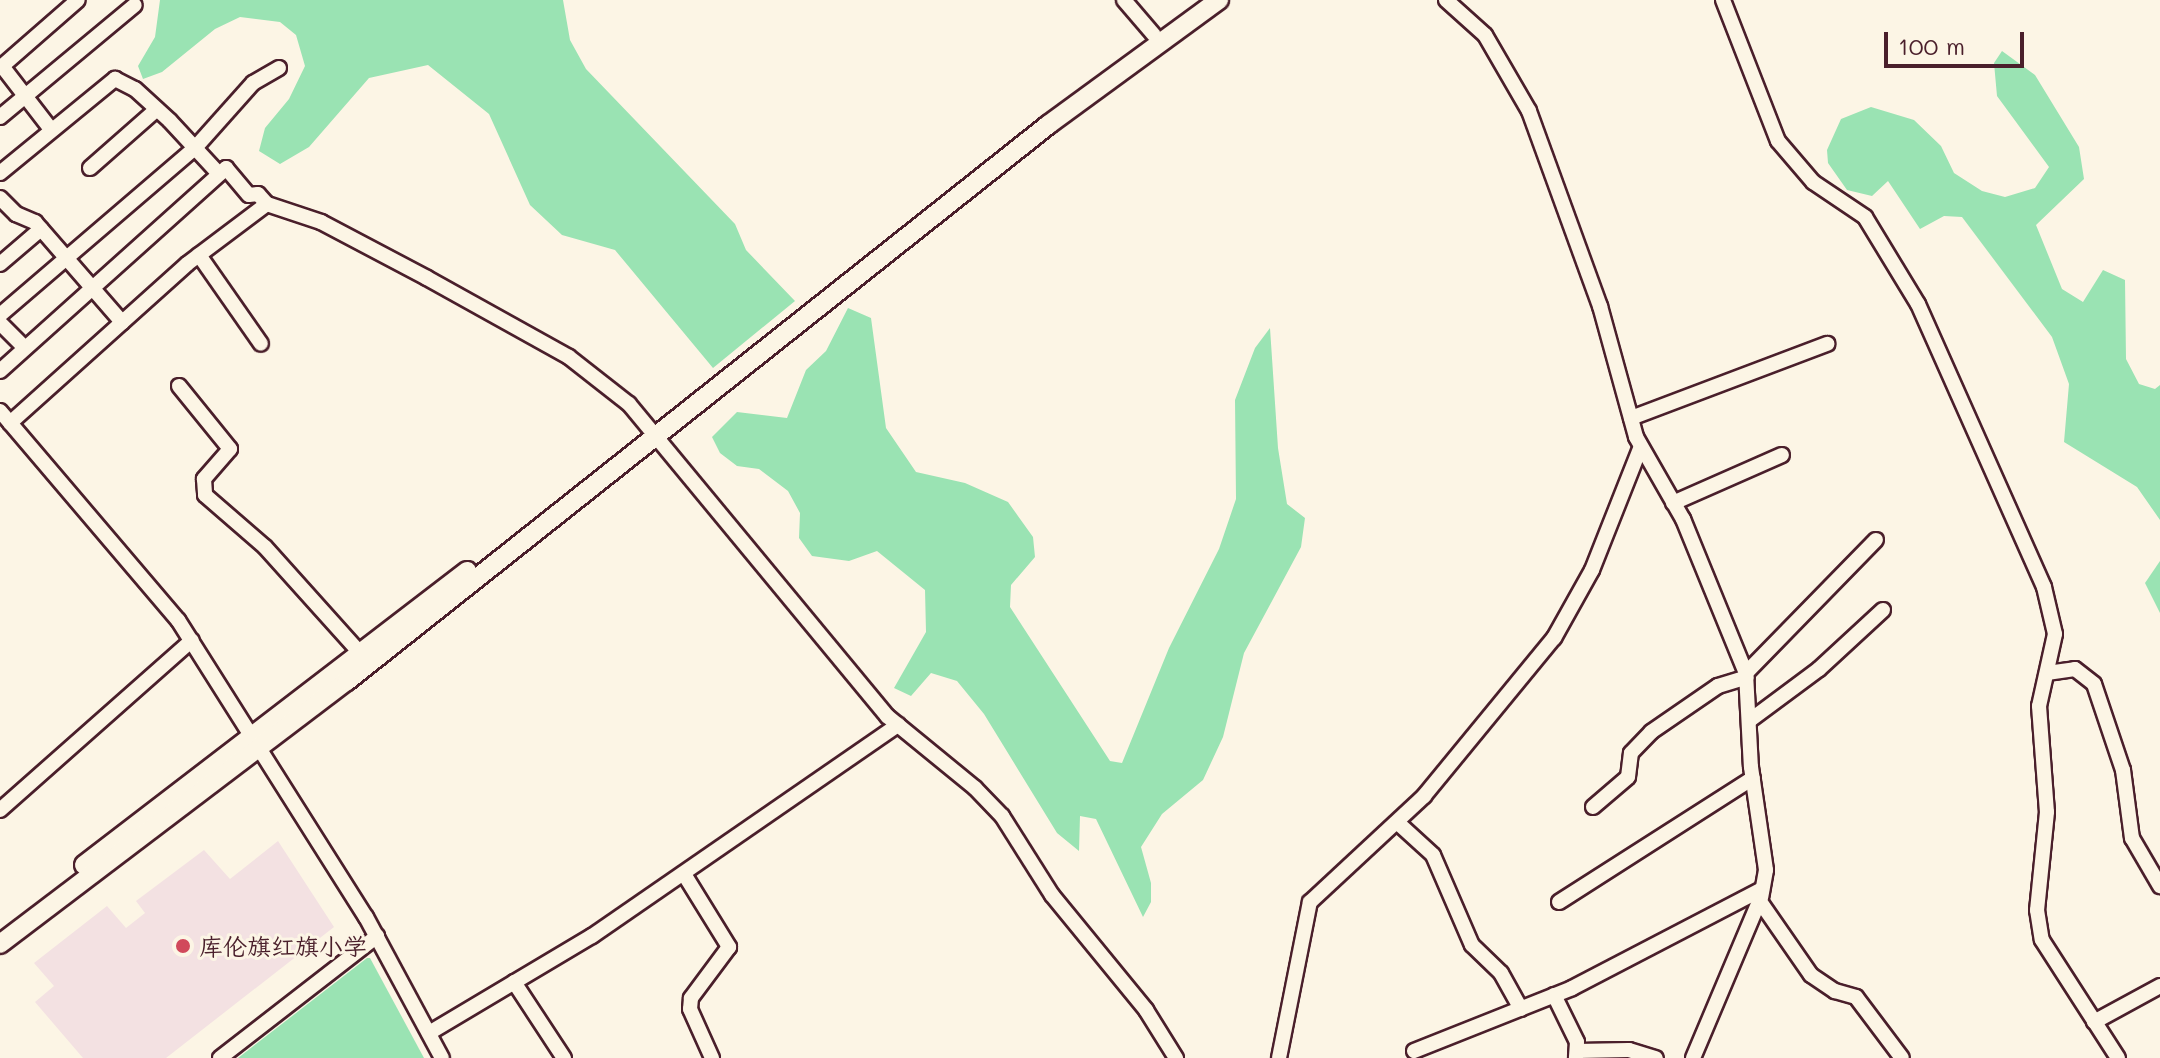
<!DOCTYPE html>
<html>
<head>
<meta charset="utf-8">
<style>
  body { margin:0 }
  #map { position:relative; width:2160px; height:1058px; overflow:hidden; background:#fcf5e5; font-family:Mali,"LXGW WenKai TC",sans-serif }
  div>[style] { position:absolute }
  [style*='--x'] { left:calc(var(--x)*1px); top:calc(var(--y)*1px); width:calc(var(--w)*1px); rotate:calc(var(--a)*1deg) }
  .built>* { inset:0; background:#f3e1e2 }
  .green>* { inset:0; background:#9ae3b3 }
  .roads { filter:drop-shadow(2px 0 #4a1f2b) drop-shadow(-2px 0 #4a1f2b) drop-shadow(0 2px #4a1f2b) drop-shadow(0 -2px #4a1f2b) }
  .minor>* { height:14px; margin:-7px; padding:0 7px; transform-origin:7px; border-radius:7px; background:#fcf5e5 }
  .major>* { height:18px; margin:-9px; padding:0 9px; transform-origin:9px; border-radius:9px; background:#fcf5e5 }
  .dots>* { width:22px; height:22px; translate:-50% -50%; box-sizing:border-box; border:4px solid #fcf5e5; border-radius:50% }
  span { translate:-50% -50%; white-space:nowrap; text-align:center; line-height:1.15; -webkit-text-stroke:6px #fcf5e5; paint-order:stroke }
  .poi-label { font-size:24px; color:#4a1f2b }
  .left { translate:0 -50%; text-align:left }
  .scale { position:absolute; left:1884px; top:32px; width:140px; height:36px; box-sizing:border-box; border:4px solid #4a1f2b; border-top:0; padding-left:10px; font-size:24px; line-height:28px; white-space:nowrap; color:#4a1f2b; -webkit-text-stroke:6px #fcf5e5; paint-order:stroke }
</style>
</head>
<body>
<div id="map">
  <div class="built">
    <i style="clip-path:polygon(278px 841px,334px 927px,166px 1058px,83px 1058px,35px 1002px,54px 986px,34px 963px,107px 906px,126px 928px,145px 913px,136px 901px,204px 850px,230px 879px)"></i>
  </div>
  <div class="green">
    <i style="clip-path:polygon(160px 0,563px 0,570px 40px,586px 69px,735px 224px,746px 250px,795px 301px,713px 368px,615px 250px,562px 235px,530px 205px,489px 114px,428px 65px,369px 78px,309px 147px,280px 164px,259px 151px,265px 128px,289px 99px,305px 66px,296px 35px,280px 22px,240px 17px,215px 29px,162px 72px,143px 79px,138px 66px,155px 37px)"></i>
    <i style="clip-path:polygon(2002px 51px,2035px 75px,2079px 147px,2084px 179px,2036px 225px,2062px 289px,2083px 302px,2103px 270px,2125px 280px,2126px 359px,2139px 384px,2155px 389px,2160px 385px,2160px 520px,2137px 487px,2064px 442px,2069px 384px,2052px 337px,1962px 217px,1944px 216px,1920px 229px,1888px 181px,1872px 196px,1847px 190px,1828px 163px,1827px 150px,1841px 119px,1871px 107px,1914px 120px,1941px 146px,1954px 173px,1982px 191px,2005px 197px,2035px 188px,2049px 167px,1997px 96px,1994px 63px)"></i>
    <i style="clip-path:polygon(848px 308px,871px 318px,886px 428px,916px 472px,965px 483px,1008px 502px,1033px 537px,1035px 557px,1011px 585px,1010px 607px,1110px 761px,1122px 763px,1169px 648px,1219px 549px,1236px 499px,1235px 400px,1255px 348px,1270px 328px,1278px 448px,1287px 504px,1305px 518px,1301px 547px,1244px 653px,1223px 737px,1203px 780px,1162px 814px,1141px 847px,1151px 883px,1151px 902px,1143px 917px,1096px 819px,1080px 816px,1079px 851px,1057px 833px,984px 714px,957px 681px,931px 673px,911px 696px,894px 688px,926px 632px,925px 590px,877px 551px,849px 561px,812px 556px,799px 538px,800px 513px,788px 491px,759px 469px,737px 466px,720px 453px,712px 437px,737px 412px,787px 418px,806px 370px,826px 351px)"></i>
    <i style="clip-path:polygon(2160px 561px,2160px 613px,2145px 583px)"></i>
    <i style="clip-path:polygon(370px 958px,424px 1058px,238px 1058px,367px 958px)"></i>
  </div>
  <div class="roads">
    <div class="minor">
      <i style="--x:1124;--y:0;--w:46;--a:49.4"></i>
      <i style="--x:1446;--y:0;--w:52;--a:41.9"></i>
      <i style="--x:1485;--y:35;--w:88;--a:59.9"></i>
      <i style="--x:1529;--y:111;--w:208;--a:70"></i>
      <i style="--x:1600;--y:306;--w:136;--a:74.6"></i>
      <i style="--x:1636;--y:437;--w:95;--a:60.2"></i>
      <i style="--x:1683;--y:519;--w:166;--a:67.8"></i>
      <i style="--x:1746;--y:673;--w:94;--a:87"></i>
      <i style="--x:1751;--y:767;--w:104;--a:81.7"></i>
      <i style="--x:1766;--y:870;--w:27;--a:100"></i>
      <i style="--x:1761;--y:897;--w:175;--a:112.9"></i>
      <i style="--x:1723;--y:0;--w:151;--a:68.7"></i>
      <i style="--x:1778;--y:141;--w:54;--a:49.5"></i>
      <i style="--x:1813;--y:182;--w:63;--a:33.9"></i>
      <i style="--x:1865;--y:217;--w:102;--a:58.7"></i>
      <i style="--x:1918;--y:304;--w:310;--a:66"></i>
      <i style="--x:2044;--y:587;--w:48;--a:76.8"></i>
      <i style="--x:2055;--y:634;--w:74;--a:102.5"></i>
      <i style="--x:2039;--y:706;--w:106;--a:85.7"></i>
      <i style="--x:2047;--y:812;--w:99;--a:95.8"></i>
      <i style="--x:2037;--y:910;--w:30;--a:81"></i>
      <i style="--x:2042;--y:940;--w:140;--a:57.2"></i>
      <i style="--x:2;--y:66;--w:78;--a:52.3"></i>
      <i style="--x:0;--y:68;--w:103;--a:-41.1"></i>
      <i style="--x:0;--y:117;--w:175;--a:-39.7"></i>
      <i style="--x:90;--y:168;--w:89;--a:-41.4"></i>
      <i style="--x:0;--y:173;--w:149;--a:-39.3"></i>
      <i style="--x:115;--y:79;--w:22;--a:27"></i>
      <i style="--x:135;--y:89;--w:47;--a:42.4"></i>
      <i style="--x:170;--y:121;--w:72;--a:47.2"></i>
      <i style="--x:0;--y:198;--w:23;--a:45"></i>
      <i style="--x:16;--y:214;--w:21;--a:23"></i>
      <i style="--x:35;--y:222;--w:133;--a:49"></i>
      <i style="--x:199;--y:255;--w:108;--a:55.1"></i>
      <i style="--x:0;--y:264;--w:54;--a:-40.5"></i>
      <i style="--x:0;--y:315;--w:257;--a:-40.6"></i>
      <i style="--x:195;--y:148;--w:87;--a:-48.3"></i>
      <i style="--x:253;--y:83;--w:30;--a:-30"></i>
      <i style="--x:0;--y:323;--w:35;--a:45"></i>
      <i style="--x:0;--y:371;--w:304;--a:-41.9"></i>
      <i style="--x:226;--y:168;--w:35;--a:50"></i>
      <i style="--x:249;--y:195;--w:9;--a:-6"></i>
      <i style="--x:258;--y:194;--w:13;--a:48"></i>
      <i style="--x:179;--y:386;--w:81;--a:51"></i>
      <i style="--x:230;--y:449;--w:40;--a:131"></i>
      <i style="--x:204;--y:479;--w:16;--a:86"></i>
      <i style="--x:205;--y:495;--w:79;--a:40.9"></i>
      <i style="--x:265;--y:547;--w:142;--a:48.1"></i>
      <i style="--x:0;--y:411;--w:275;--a:49.6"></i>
      <i style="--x:178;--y:620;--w:352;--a:57.7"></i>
      <i style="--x:366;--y:917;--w:160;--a:61.7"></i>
      <i style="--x:1631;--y:418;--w:210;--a:-20.7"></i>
      <i style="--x:10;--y:423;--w:238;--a:-41.9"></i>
      <i style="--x:187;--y:264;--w:100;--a:-36.9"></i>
      <i style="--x:267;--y:204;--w:57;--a:18.4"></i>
      <i style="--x:321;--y:222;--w:120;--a:27.8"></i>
      <i style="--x:427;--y:278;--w:162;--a:29.1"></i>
      <i style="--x:569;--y:357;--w:76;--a:38.1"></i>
      <i style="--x:629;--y:404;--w:405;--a:50.4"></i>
      <i style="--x:887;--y:716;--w:114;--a:39.3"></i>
      <i style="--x:975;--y:788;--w:39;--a:46"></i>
      <i style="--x:1002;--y:816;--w:93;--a:57.7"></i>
      <i style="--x:1052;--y:895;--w:149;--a:50.7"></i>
      <i style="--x:1146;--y:1010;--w:57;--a:58"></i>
      <i style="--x:1673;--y:503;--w:119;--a:-23.8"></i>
      <i style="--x:1746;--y:673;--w:186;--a:-45.7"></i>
      <i style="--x:2047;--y:673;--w:28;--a:-8"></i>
      <i style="--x:2075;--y:669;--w:24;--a:38"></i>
      <i style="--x:2094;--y:684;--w:91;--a:71.4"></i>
      <i style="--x:2123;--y:770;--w:69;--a:82.5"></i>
      <i style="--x:2132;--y:838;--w:56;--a:59.7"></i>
      <i style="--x:1749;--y:721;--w:87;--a:-36.6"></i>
      <i style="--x:1819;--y:669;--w:87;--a:-42.7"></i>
      <i style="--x:1593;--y:807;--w:46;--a:-40.6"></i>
      <i style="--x:1628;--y:777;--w:24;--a:-83"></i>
      <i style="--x:1631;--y:753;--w:29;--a:-46"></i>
      <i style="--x:1651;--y:732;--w:81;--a:-34.5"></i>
      <i style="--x:1718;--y:686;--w:30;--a:-17"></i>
      <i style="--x:0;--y:810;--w:256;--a:-41.5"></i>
      <i style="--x:1398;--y:823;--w:47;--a:42.4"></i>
      <i style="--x:1433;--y:855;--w:98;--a:66.6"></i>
      <i style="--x:1472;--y:945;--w:40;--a:44"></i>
      <i style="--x:1501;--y:973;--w:41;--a:60.9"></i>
      <i style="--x:684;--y:874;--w:86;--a:58.3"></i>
      <i style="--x:729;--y:947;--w:64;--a:126.7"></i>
      <i style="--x:691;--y:998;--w:11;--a:95"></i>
      <i style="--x:690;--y:1009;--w:54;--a:65.8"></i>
      <i style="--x:1759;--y:900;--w:91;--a:55.3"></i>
      <i style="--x:1811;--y:975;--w:29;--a:34"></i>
      <i style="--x:1835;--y:991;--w:22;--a:16"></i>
      <i style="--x:1856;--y:997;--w:76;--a:53"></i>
      <i style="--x:1559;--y:902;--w:230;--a:-32.6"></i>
      <i style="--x:514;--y:982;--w:91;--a:56.7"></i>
      <i style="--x:1554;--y:995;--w:52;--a:63.9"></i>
      <i style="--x:1577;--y:1042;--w:16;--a:94"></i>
      <i style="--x:2094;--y:1022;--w:75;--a:-28.6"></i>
      <i style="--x:429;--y:1033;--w:190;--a:-30.8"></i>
      <i style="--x:592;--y:936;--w:372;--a:-34.6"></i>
      <i style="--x:1414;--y:1051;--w:170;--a:-21.7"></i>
      <i style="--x:1572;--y:988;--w:214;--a:-27.5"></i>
      <i style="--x:1577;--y:1051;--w:52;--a:-1.1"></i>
      <i style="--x:1629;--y:1050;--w:28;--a:17"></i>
      <i style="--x:220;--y:1058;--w:199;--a:-37.8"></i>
      <i style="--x:1279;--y:1058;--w:159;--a:-78.8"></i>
      <i style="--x:1310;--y:902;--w:156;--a:-42.9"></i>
      <i style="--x:1424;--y:796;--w:205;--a:-50.6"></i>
      <i style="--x:1554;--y:638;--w:78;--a:-60.8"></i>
      <i style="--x:1592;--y:570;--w:130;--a:-68.4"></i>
    </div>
    <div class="major">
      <i style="--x:84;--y:865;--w:483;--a:-37.5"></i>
      <i style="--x:0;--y:944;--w:435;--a:-37.2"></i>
      <i style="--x:347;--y:681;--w:895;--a:-38.42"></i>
      <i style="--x:1048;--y:125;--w:212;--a:-36.2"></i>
    </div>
  </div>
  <div class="dots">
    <i style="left:183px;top:946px;background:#d1495b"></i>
  </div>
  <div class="poi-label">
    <span class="left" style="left:199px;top:946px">库伦旗红旗小学</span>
  </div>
  <div class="scale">100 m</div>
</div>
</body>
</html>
